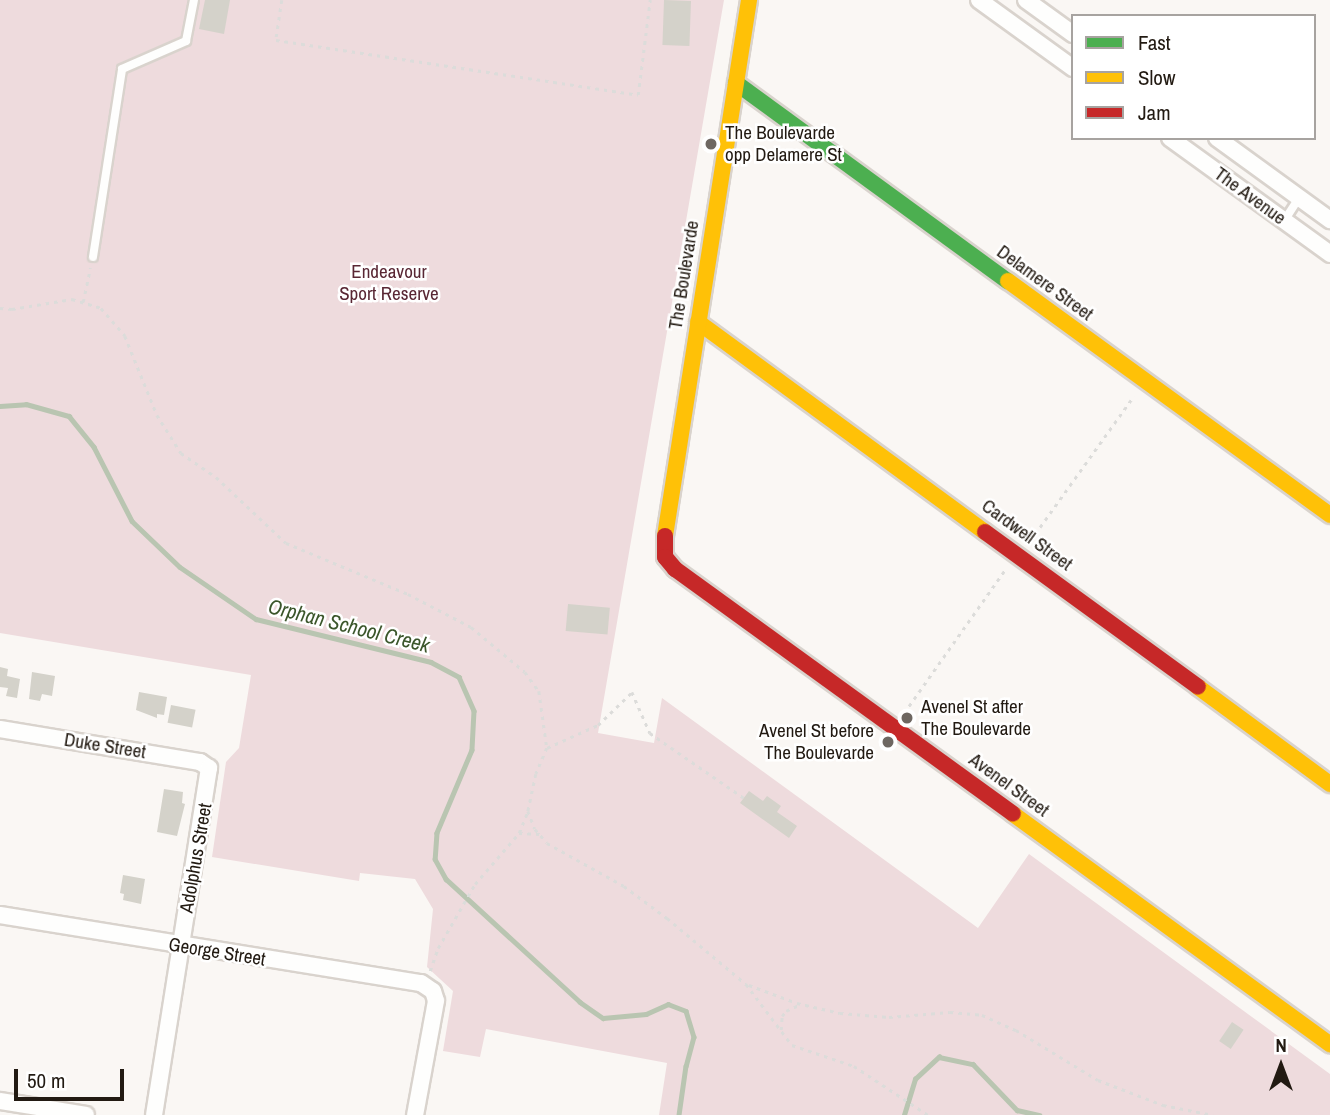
<!DOCTYPE html>
<html>
<head>
<meta charset="utf-8">
<style>
  body { margin:0 }
  #map { position:relative; width:1330px; height:1115px; overflow:hidden; background:#faf7f4; font-family:"Archivo Narrow",sans-serif }
  div>[style] { position:absolute }
  [style*='--x'] { left:calc(var(--x)*1px); top:calc(var(--y)*1px); width:calc(var(--w)*1px); rotate:calc(var(--a)*1deg) }
  .green>* { inset:0; background:#eedbdd }
  .stream>* { height:4.5px; margin:-2.25px; padding:0 2.25px; transform-origin:2.25px; border-radius:2.25px; background:#b9c5b1 }
  .building>* { inset:0; background:#d4d2ca; transform-origin:0 0 }
  .path>* { height:2.5px; margin-top:-1.25px; transform-origin:0; background:repeating-linear-gradient(90deg,#dcdcda 0 3.5px,transparent 0 8.5px) }
  .roads { filter:drop-shadow(2px 0 #d9d3cd) drop-shadow(-2px 0 #d9d3cd) drop-shadow(0 2px #d9d3cd) drop-shadow(0 -2px #d9d3cd) }
  .lane>* { height:8px; margin:-4px; padding:0 4px; transform-origin:4px; border-radius:4px; background:#fefefd }
  .street>* { height:16px; margin:-8px; padding:0 8px; transform-origin:8px; border-radius:8px; background:#fefefd }
  .fast>* { height:16px; margin:-8px; padding:0 8px; transform-origin:8px; border-radius:8px; background:#4caf50 }
  .slow>* { height:16px; margin:-8px; padding:0 8px; transform-origin:8px; border-radius:8px; background:#ffc107 }
  .jam>* { height:16px; margin:-8px; padding:0 8px; transform-origin:8px; border-radius:8px; background:#c62828 }
  .dots>* { width:19px; height:19px; translate:-50% -50%; box-sizing:border-box; border:4px solid #fff; border-radius:50% }
  span { translate:-50% -50%; white-space:nowrap; text-align:center; line-height:1.15; -webkit-text-stroke:5px #fff; paint-order:stroke }
  .poi-label { font-size:19px; color:#221a12 }
  .left { translate:0 -50%; text-align:left }
  .right { translate:-100% -50%; text-align:right }
  .street-label { font-size:19px; color:#221a12 }
  .park-label { font-size:19px; color:#592734 }
  .water-label { font-size:21px; color:#3b562b; font-style:italic }
  .legend { position:absolute; left:1071px; top:14px; width:245px; height:126px; box-sizing:border-box; background:#fff; border:2px solid #a7a3a0; margin:0; padding:9px 12px; list-style:none; font-size:21px; color:#221a12 }
  .legend li { display:flex; align-items:center; gap:14px; height:35px }
  .legend b { width:35px; border:2px solid #a7a3a0 }
  .north { position:absolute; left:1246px; top:1031px; width:70px; height:70px; -webkit-text-stroke:5px #fff; paint-order:stroke; rotate:0deg; font-size:19px; font-weight:700; line-height:28px; text-align:center; color:#221a12 }
  .north::after { content:''; display:block; margin:auto; width:24px; height:32px; background:#221a12; clip-path:polygon(50% 0,100% 100%,50% 72%,0 100%) }
  .scale { position:absolute; left:14px; top:1069px; width:110px; height:32px; box-sizing:border-box; border:4px solid #221a12; border-top:0; padding-left:9px; font-size:21px; line-height:24px; white-space:nowrap; color:#221a12; -webkit-text-stroke:5px #fff; paint-order:stroke }
</style>
</head>
<body>
<div id="map">
  <div class="green">
    <i style="clip-path:polygon(0 0,724px 0,598px 733px,654px 743px,662px 698px,978px 928px,1029px 854px,1330px 1074px,1330px 1115px,659px 1115px,667px 1063px,486px 1029px,480px 1057px,443px 1051px,453px 991px,427px 967px,433px 909px,415px 879px,360px 873px,359px 881px,212px 857px,226px 762px,239px 748px,251px 675px,0 633px)"></i>
  </div>
  <div class="stream">
    <i style="--x:0;--y:406;--w:26;--a:-4"></i>
    <i style="--x:26;--y:404;--w:45;--a:15.6"></i>
    <i style="--x:69;--y:416;--w:40;--a:51"></i>
    <i style="--x:94;--y:447;--w:83;--a:62.8"></i>
    <i style="--x:132;--y:521;--w:66;--a:43.8"></i>
    <i style="--x:180;--y:567;--w:92;--a:34.4"></i>
    <i style="--x:256;--y:619;--w:180;--a:13.8"></i>
    <i style="--x:431;--y:662;--w:32;--a:28"></i>
    <i style="--x:459;--y:677;--w:37;--a:66"></i>
    <i style="--x:474;--y:711;--w:39;--a:93"></i>
    <i style="--x:472;--y:750;--w:90;--a:112.9"></i>
    <i style="--x:437;--y:833;--w:26;--a:94"></i>
    <i style="--x:435;--y:859;--w:23;--a:61"></i>
    <i style="--x:446;--y:879;--w:182;--a:42.5"></i>
    <i style="--x:580;--y:1002;--w:28;--a:35"></i>
    <i style="--x:603;--y:1018;--w:43;--a:-5.3"></i>
    <i style="--x:646;--y:1014;--w:24;--a:-24"></i>
    <i style="--x:668;--y:1004;--w:19;--a:21"></i>
    <i style="--x:686;--y:1011;--w:27;--a:73"></i>
    <i style="--x:694;--y:1037;--w:30;--a:105"></i>
    <i style="--x:686;--y:1066;--w:49;--a:98.1"></i>
    <i style="--x:904;--y:1115;--w:38;--a:-73"></i>
    <i style="--x:915;--y:1079;--w:33;--a:-43"></i>
    <i style="--x:939;--y:1057;--w:35;--a:12"></i>
    <i style="--x:973;--y:1064;--w:64;--a:46.3"></i>
    <i style="--x:1017;--y:1110;--w:23;--a:13"></i>
  </div>
  <div class="building">
    <i style="clip-path:polygon(205px 0,230px 0,224px 34px,199px 29px)"></i>
    <i style="left:664px;top:0;width:27px;height:45px;rotate:2deg"></i>
    <i style="left:568px;top:604px;width:42px;height:27px;rotate:5deg"></i>
    <i style="clip-path:polygon(0 667px,8px 669px,7px 676px,20px 679px,17px 698px,6px 696px,8px 688px,0 687px)"></i>
    <i style="clip-path:polygon(32px 672px,55px 676px,52px 696px,42px 694px,40px 701px,29px 699px)"></i>
    <i style="clip-path:polygon(139px 692px,167px 697px,164px 715px,157px 714px,157px 718px,136px 710px)"></i>
    <i style="left:171px;top:705px;width:25px;height:18px;rotate:11deg"></i>
    <i style="clip-path:polygon(164px 789px,183px 792px,182px 803px,185px 804px,177px 836px,157px 832px)"></i>
    <i style="clip-path:polygon(749px 791px,763px 801px,767px 796px,781px 806px,777px 812px,797px 826px,789px 838px,740px 803px)"></i>
    <i style="clip-path:polygon(123px 875px,145px 879px,141px 904px,123px 900px,124px 894px,120px 893px)"></i>
    <i style="left:1232px;top:1022px;width:14px;height:23px;rotate:34deg"></i>
  </div>
  <div class="path">
    <i style="--x:282;--y:0;--w:40;--a:98.5"></i>
    <i style="--x:276;--y:40;--w:366;--a:8.6"></i>
    <i style="--x:638;--y:95;--w:96;--a:-82.8"></i>
    <i style="--x:83;--y:302;--w:35;--a:-78"></i>
    <i style="--x:0;--y:308;--w:12;--a:5"></i>
    <i style="--x:12;--y:309;--w:61;--a:-9.5"></i>
    <i style="--x:72;--y:299;--w:30;--a:17"></i>
    <i style="--x:101;--y:308;--w:37;--a:49"></i>
    <i style="--x:125;--y:336;--w:85;--a:67.9"></i>
    <i style="--x:157;--y:415;--w:45;--a:57.7"></i>
    <i style="--x:181;--y:453;--w:42;--a:34.4"></i>
    <i style="--x:216;--y:477;--w:96;--a:43.3"></i>
    <i style="--x:286;--y:543;--w:132;--a:22.7"></i>
    <i style="--x:408;--y:594;--w:71;--a:27.6"></i>
    <i style="--x:471;--y:627;--w:70;--a:39.8"></i>
    <i style="--x:525;--y:672;--w:24;--a:54"></i>
    <i style="--x:539;--y:691;--w:58;--a:82"></i>
    <i style="--x:547;--y:748;--w:28;--a:113"></i>
    <i style="--x:536;--y:774;--w:38;--a:102"></i>
    <i style="--x:528;--y:811;--w:19;--a:69"></i>
    <i style="--x:535;--y:829;--w:18;--a:49"></i>
    <i style="--x:547;--y:843;--w:88;--a:29.2"></i>
    <i style="--x:624;--y:886;--w:54;--a:36.7"></i>
    <i style="--x:667;--y:918;--w:103;--a:39.9"></i>
    <i style="--x:746;--y:984;--w:76;--a:53"></i>
    <i style="--x:792;--y:1045;--w:65;--a:18.7"></i>
    <i style="--x:854;--y:1066;--w:89;--a:33.5"></i>
    <i style="--x:1030;--y:541;--w:178;--a:-54.4"></i>
    <i style="--x:904;--y:713;--w:175;--a:-54.8"></i>
    <i style="--x:547;--y:748;--w:56;--a:-24.3"></i>
    <i style="--x:598;--y:725;--w:47;--a:-44.1"></i>
    <i style="--x:632;--y:692;--w:45;--a:66.3"></i>
    <i style="--x:650;--y:733;--w:114;--a:34.7"></i>
    <i style="--x:519;--y:833;--w:21;--a:3"></i>
    <i style="--x:430;--y:971;--w:24;--a:-71"></i>
    <i style="--x:438;--y:948;--w:74;--a:-60"></i>
    <i style="--x:475;--y:884;--w:67;--a:-49.2"></i>
    <i style="--x:519;--y:833;--w:24;--a:-68"></i>
    <i style="--x:749;--y:985;--w:51;--a:20.6"></i>
    <i style="--x:797;--y:1003;--w:44;--a:13.1"></i>
    <i style="--x:840;--y:1013;--w:49;--a:4.7"></i>
    <i style="--x:889;--y:1017;--w:61;--a:-4.7"></i>
    <i style="--x:950;--y:1012;--w:32;--a:5"></i>
    <i style="--x:982;--y:1015;--w:37;--a:24"></i>
    <i style="--x:1016;--y:1030;--w:96;--a:31.4"></i>
    <i style="--x:1098;--y:1080;--w:70;--a:21"></i>
    <i style="--x:1163;--y:1105;--w:51;--a:11.3"></i>
    <i style="--x:781;--y:1030;--w:14;--a:-86"></i>
    <i style="--x:782;--y:1016;--w:6;--a:-51"></i>
    <i style="--x:786;--y:1011;--w:14;--a:-25"></i>
  </div>
  <div class="roads">
    <div class="lane">
      <i style="--x:1284;--y:221;--w:27;--a:-57"></i>
      <i style="--x:93;--y:257;--w:190;--a:-81.2"></i>
      <i style="--x:122;--y:69;--w:70;--a:-23.6"></i>
      <i style="--x:186;--y:41;--w:42;--a:-79"></i>
    </div>
    <div class="street">
      <i style="--x:979;--y:0;--w:116;--a:35.9"></i>
      <i style="--x:1026;--y:0;--w:58;--a:35.9"></i>
      <i style="--x:1170;--y:138;--w:198;--a:35.9"></i>
      <i style="--x:1217;--y:138;--w:140;--a:36"></i>
      <i style="--x:0;--y:729;--w:203;--a:9.4"></i>
      <i style="--x:200;--y:762;--w:11;--a:34"></i>
      <i style="--x:209;--y:768;--w:351;--a:99"></i>
      <i style="--x:0;--y:915;--w:426;--a:9.2"></i>
      <i style="--x:421;--y:983;--w:14;--a:34"></i>
      <i style="--x:433;--y:991;--w:10;--a:73"></i>
      <i style="--x:436;--y:1001;--w:116;--a:100.4"></i>
      <i style="--x:0;--y:1101;--w:87;--a:9.2"></i>
    </div>
    <div class="fast">
      <i style="--x:736;--y:83;--w:336;--a:36.1"></i>
    </div>
    <div class="slow">
      <i style="--x:1008;--y:281;--w:398;--a:36"></i>
      <i style="--x:698;--y:322;--w:356;--a:36.2"></i>
      <i style="--x:665;--y:536;--w:543;--a:-81.09"></i>
      <i style="--x:1198;--y:687;--w:164;--a:36.3"></i>
      <i style="--x:1013;--y:814;--w:392;--a:36"></i>
    </div>
    <div class="jam">
      <i style="--x:985;--y:532;--w:263;--a:36"></i>
      <i style="--x:665;--y:536;--w:21;--a:90"></i>
      <i style="--x:665;--y:557;--w:16;--a:50"></i>
      <i style="--x:675;--y:569;--w:417;--a:35.9"></i>
    </div>
  </div>
  <div class="dots">
    <i style="left:711px;top:144px;background:#6e6761"></i>
    <i style="left:907px;top:718px;background:#6e6761"></i>
    <i style="left:888px;top:742px;background:#6e6761"></i>
  </div>
  <div class="poi-label">
    <span class="left" style="left:725px;top:144px">The Boulevarde<br>opp Delamere St</span>
    <span class="left" style="left:921px;top:718px">Avenel St after<br>The Boulevarde</span>
    <span class="right" style="left:874px;top:742px">Avenel St before<br>The Boulevarde</span>
  </div>
  <div class="street-label">
    <span style="left:1250px;top:196px;rotate:36deg">The Avenue</span>
    <span style="left:684px;top:275px;rotate:-81deg">The Boulevarde</span>
    <span style="left:1045px;top:283px;rotate:36deg">Delamere Street</span>
    <span style="left:1027px;top:535px;rotate:36deg">Cardwell Street</span>
    <span style="left:105px;top:746px;rotate:9deg">Duke Street</span>
    <span style="left:1009px;top:785px;rotate:36deg">Avenel Street</span>
    <span style="left:196px;top:858px;rotate:-80deg">Adolphus Street</span>
    <span style="left:217px;top:952px;rotate:9deg">George Street</span>
  </div>
  <div class="park-label">
    <span style="left:389px;top:283px">Endeavour<br>Sport Reserve</span>
  </div>
  <div class="water-label">
    <span style="left:349px;top:626px;rotate:14deg">Orphan School Creek</span>
  </div>
  <ul class="legend">
  <li><b style="height:9px;background:#4caf50"></b>Fast</li>
  <li><b style="height:9px;background:#ffc107"></b>Slow</li>
  <li><b style="height:9px;background:#c62828"></b>Jam</li>
  </ul>
  <div class="north">N</div>
  <div class="scale">50 m</div>
</div>
</body>
</html>
